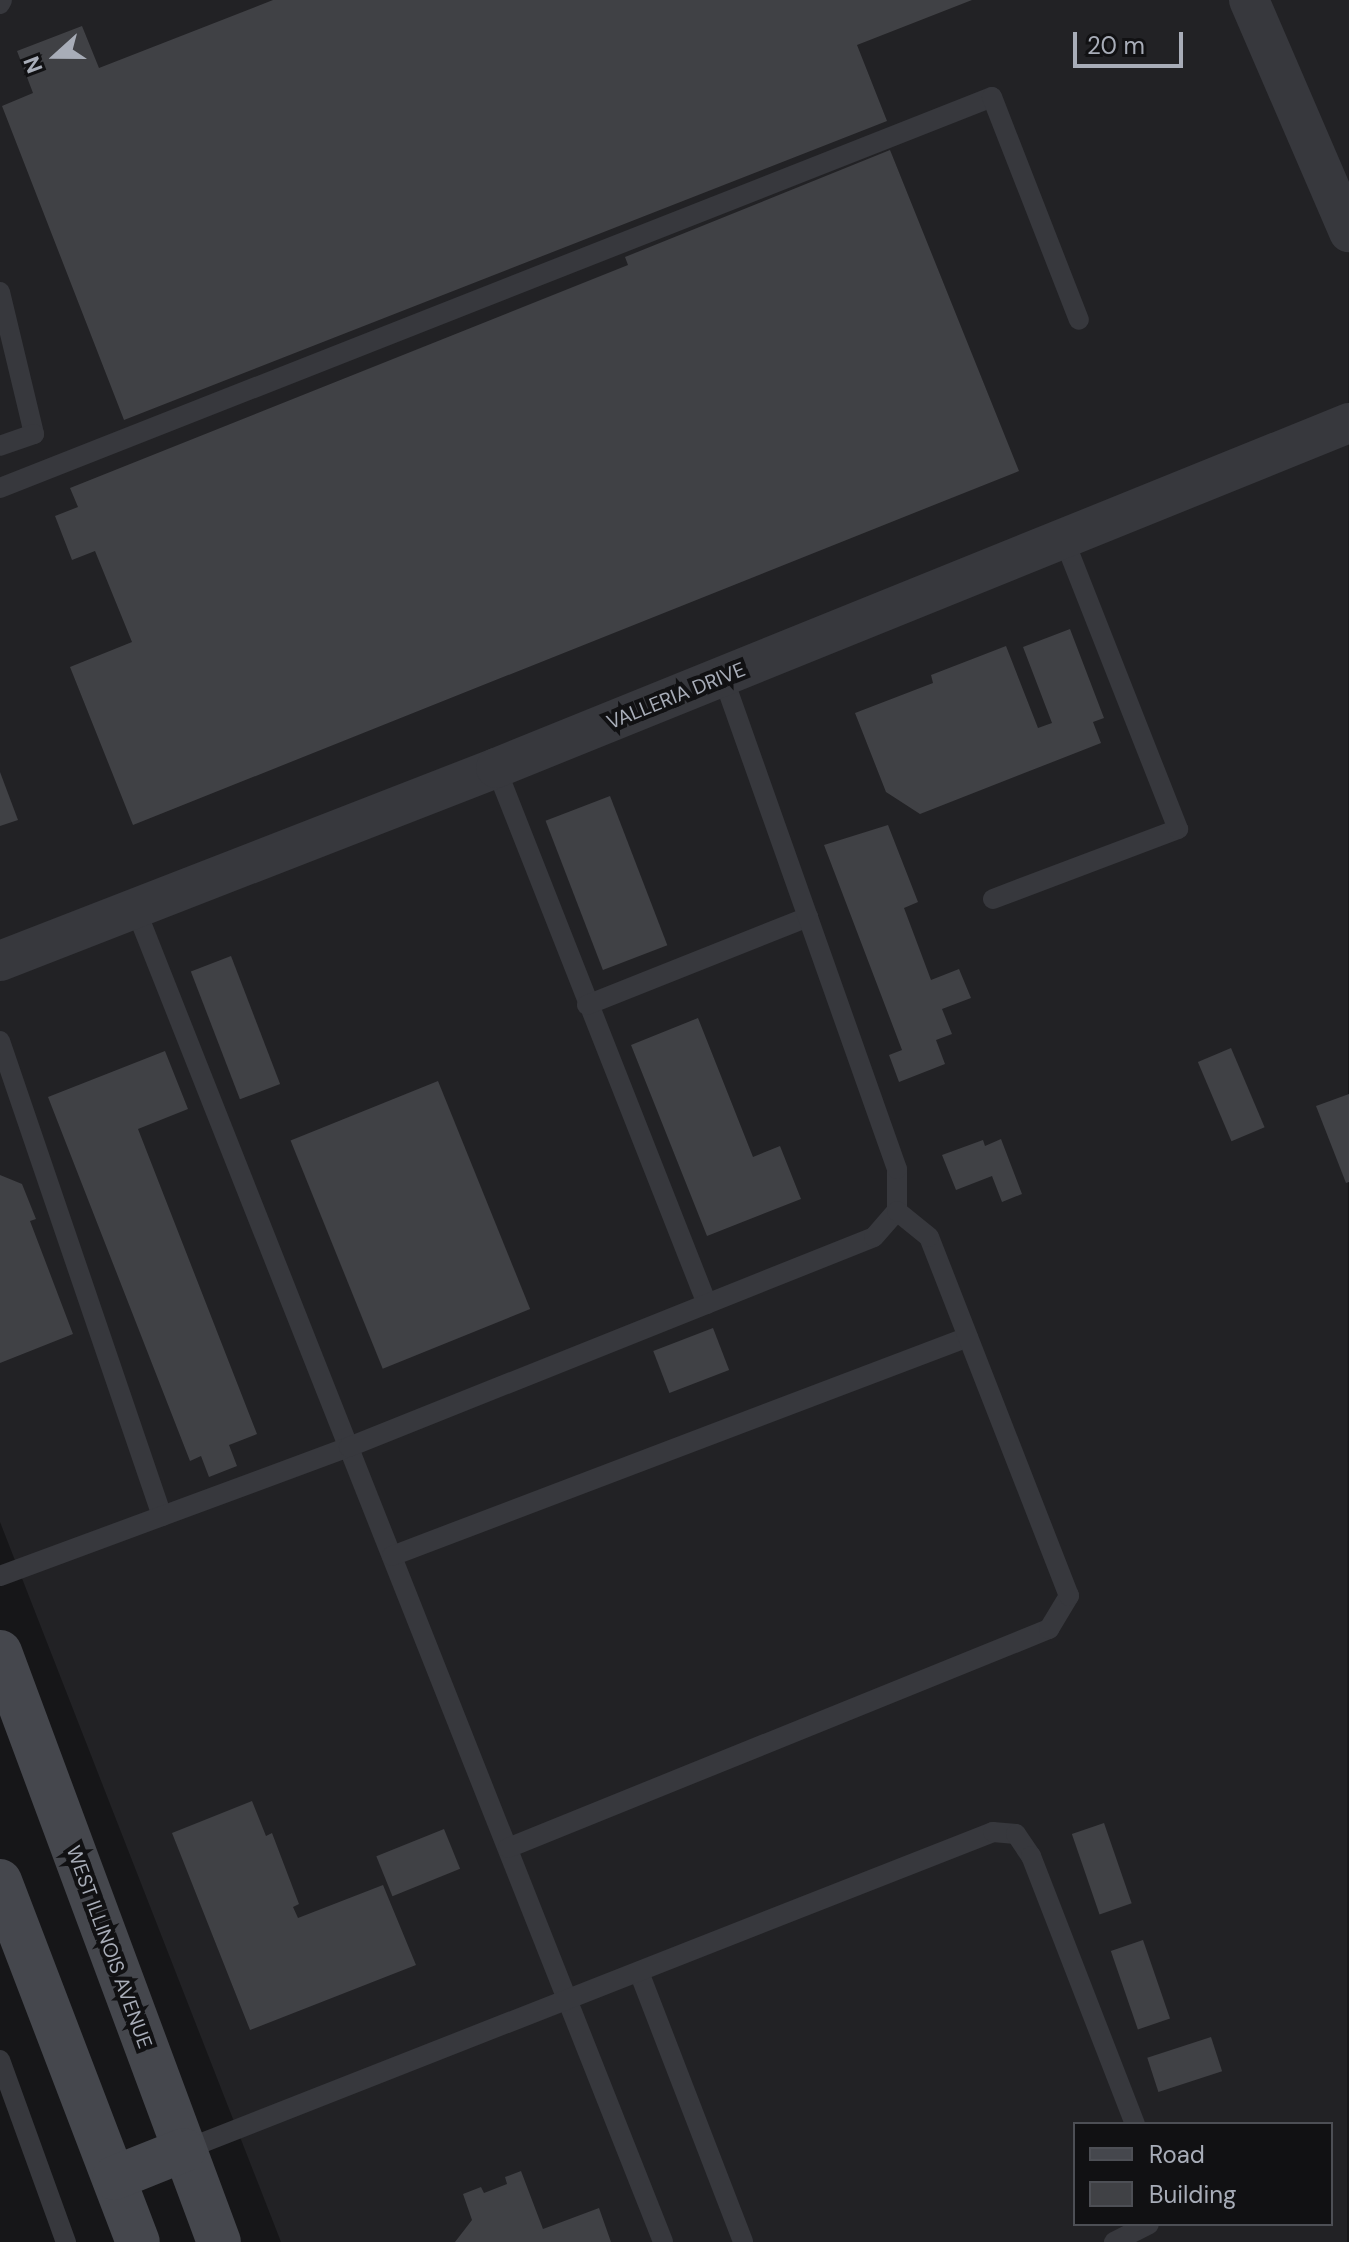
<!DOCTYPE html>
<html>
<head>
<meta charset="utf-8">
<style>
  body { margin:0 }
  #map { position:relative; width:1349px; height:2242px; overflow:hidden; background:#161618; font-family:"DM Sans",sans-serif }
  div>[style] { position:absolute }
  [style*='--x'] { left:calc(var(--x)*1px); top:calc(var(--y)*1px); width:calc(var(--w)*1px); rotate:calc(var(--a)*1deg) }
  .built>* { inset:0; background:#222225 }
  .building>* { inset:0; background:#404145; transform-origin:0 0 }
  .lane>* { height:20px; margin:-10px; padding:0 10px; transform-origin:10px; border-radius:10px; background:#37383d }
  .street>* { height:40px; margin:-20px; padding:0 20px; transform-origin:20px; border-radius:20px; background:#37383d }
  .secondary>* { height:44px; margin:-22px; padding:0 22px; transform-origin:22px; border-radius:22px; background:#45474d }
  span { translate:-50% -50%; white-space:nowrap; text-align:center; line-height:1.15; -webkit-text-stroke:8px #111113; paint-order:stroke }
  .street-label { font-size:20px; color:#a8adb8 }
  .legend { position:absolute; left:1073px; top:2122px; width:260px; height:104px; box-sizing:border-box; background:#111113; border:2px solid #4d4f55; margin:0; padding:10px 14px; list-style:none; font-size:24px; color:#a8adb8 }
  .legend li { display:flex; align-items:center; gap:16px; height:40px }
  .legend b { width:40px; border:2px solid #4d4f55 }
  .north { position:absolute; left:16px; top:16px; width:80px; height:80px; -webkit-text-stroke:6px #111113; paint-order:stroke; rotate:249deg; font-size:22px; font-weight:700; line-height:32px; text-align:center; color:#a8adb8 }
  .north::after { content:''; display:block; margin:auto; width:28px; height:36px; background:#a8adb8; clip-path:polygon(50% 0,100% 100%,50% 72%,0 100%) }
  .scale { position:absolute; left:1073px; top:32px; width:110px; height:36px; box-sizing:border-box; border:4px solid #a8adb8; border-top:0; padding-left:10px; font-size:24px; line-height:28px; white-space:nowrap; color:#a8adb8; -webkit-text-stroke:6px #111113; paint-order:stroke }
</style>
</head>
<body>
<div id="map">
  <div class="built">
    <i style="clip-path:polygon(evenodd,0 0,1349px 0,1347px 2242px,281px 2242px,0 1522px,0 0,1075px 2124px,1331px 2124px,1331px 2224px,1075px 2224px,1075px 2124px)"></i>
  </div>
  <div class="building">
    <i style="clip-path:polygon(273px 0,972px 0,857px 45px,887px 121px,124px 420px,2px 106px,33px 93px,17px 51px,82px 26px,99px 68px)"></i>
    <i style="clip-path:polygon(890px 150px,1019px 471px,133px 825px,70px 667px,132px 642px,95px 551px,72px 560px,55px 516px,78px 507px,70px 488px,628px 265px,625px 257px)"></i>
    <i style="clip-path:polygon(1070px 629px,1104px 718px,1093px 722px,1101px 743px,920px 814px,886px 792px,855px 713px,933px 683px,931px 675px,1006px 646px,1038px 728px,1052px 723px,1023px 647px)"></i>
    <i style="clip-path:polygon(0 772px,18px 820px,0 826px)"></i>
    <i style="left:610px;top:796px;width:160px;height:69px;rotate:69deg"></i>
    <i style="clip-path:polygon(888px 825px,918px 902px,904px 908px,931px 980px,959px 969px,971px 998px,942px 1009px,952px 1034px,936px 1040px,945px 1064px,899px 1082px,889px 1055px,902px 1050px,824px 845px)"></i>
    <i style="left:231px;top:956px;width:137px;height:43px;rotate:69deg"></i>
    <i style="clip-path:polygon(698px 1018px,753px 1157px,780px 1146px,801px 1199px,707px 1236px,631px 1045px)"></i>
    <i style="left:1231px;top:1048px;width:86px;height:36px;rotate:67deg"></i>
    <i style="clip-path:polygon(165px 1051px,188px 1109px,138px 1129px,257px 1434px,229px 1445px,237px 1466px,209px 1477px,201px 1456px,190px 1461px,48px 1097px)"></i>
    <i style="left:438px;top:1081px;width:246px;height:159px;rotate:68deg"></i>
    <i style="clip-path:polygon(1349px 1094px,1349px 1182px,1346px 1183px,1316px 1106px)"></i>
    <i style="clip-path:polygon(1001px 1139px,1022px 1194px,1002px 1202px,992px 1176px,956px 1190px,942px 1155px,983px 1140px,985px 1146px)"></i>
    <i style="clip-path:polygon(0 1175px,22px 1184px,36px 1219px,30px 1221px,73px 1334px,0 1363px)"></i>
    <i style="left:713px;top:1328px;width:45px;height:64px;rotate:69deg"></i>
    <i style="clip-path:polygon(252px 1801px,266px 1836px,272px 1833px,299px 1904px,293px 1907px,298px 1918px,383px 1885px,416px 1965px,250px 2030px,172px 1833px)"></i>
    <i style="left:1104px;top:1823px;width:85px;height:34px;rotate:71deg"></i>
    <i style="left:444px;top:1829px;width:43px;height:73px;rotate:68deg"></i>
    <i style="left:1143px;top:1940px;width:83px;height:34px;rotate:71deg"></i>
    <i style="left:1211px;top:2037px;width:36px;height:67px;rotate:72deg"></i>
    <i style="clip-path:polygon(521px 2171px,543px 2229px,599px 2208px,611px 2242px,455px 2242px,472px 2220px,463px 2194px,481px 2187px,484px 2193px,507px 2184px,505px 2177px)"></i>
  </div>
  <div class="lane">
    <i style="--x:0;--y:4;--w:4;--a:-63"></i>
    <i style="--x:0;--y:292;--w:146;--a:76.5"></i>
    <i style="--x:34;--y:434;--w:36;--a:161"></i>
    <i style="--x:0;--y:488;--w:1066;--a:-21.51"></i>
    <i style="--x:992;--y:97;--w:239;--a:68.7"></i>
    <i style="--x:496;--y:768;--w:576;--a:68.51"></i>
    <i style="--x:993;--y:899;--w:198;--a:-20.7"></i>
    <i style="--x:1178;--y:829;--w:311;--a:-111.5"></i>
    <i style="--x:136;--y:910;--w:1432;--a:68.41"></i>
    <i style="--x:587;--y:1005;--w:238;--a:-21.7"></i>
    <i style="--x:0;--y:1041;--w:502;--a:71.17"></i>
    <i style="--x:392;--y:1556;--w:616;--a:-20.82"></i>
    <i style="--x:0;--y:1576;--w:372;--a:-20.3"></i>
    <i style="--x:349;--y:1447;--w:565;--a:-21.8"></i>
    <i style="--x:874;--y:1237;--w:35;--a:-49"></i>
    <i style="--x:897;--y:1211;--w:42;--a:-90"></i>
    <i style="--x:897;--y:1169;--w:522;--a:-109.48"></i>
    <i style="--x:508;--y:1848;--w:584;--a:-22.04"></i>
    <i style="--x:1049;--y:1629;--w:39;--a:-59"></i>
    <i style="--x:1069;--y:1596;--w:385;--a:-111.3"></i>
    <i style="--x:929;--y:1237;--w:41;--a:-140.9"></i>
    <i style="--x:639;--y:1972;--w:289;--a:68.9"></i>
    <i style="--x:0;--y:2060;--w:194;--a:70.1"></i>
    <i style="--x:184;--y:2150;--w:869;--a:-21.46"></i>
    <i style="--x:993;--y:1832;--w:23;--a:5"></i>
    <i style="--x:1016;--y:1834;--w:27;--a:56"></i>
    <i style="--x:1031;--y:1856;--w:287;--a:68.8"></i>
    <i style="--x:1114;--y:2242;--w:39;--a:-27"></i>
  </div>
  <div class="street">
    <i style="--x:1249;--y:0;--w:253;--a:66.7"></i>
    <i style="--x:0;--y:961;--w:532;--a:-21.26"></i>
    <i style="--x:496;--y:768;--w:920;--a:-22.02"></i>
  </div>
  <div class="secondary">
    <i style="--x:0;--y:1652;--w:629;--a:69.64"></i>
    <i style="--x:0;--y:1881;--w:386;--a:69.1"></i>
    <i style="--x:114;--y:2178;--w:75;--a:-21.8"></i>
  </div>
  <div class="street-label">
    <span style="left:676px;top:696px;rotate:-22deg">VALLERIA DRIVE</span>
    <span style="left:109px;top:1947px;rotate:70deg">WEST ILLINOIS AVENUE</span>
  </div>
  <ul class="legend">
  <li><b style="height:10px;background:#45474d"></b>Road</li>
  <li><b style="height:22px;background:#404145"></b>Building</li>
  </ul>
  <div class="north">N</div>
  <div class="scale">20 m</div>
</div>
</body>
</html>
